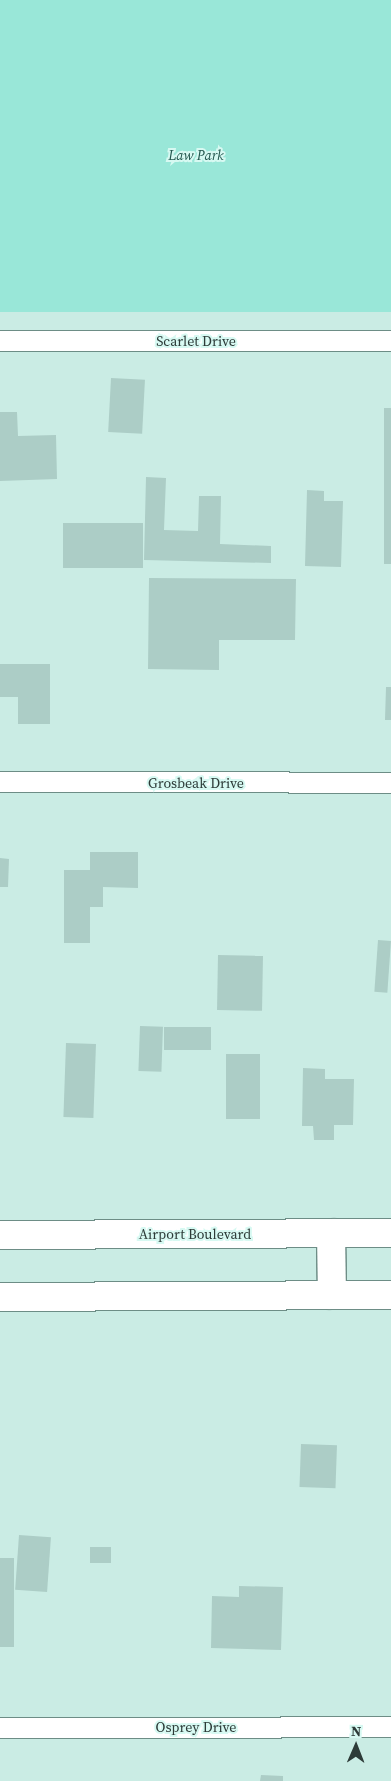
<!DOCTYPE html>
<html>
<head>
<meta charset="utf-8">
<style>
  body { margin:0 }
  #map { position:relative; width:391px; height:1781px; overflow:hidden; background:#caece4; font-family:"Source Serif 4",serif }
  div>[style] { position:absolute }
  [style*='--x'] { left:calc(var(--x)*1px); top:calc(var(--y)*1px); width:calc(var(--w)*1px); rotate:calc(var(--a)*1deg) }
  .green>* { inset:0; background:#99e7d8; transform-origin:0 0 }
  .building>* { inset:0; background:#accdc6; transform-origin:0 0 }
  .roads { filter:drop-shadow(1px 0 #6d8d86) drop-shadow(-1px 0 #6d8d86) drop-shadow(0 1px #6d8d86) drop-shadow(0 -1px #6d8d86) }
  .minor>* { height:20px; margin:-10px; padding:0 10px; transform-origin:10px; border-radius:10px; background:#fff }
  .primary>* { height:28px; margin:-14px; padding:0 14px; transform-origin:14px; border-radius:14px; background:#fff }
  span { translate:-50% -50%; white-space:nowrap; text-align:center; line-height:1.15; -webkit-text-stroke:4px #d7f9f2; paint-order:stroke }
  .park-label { font-size:14px; color:#22564d; font-style:italic }
  .street-label { font-size:14px; color:#2d3b38 }
  .north { position:absolute; left:331px; top:1721px; width:50px; height:50px; -webkit-text-stroke:4px #d7f9f2; paint-order:stroke; rotate:1deg; font-size:14px; font-weight:700; line-height:20px; text-align:center; color:#2d3b38 }
  .north::after { content:''; display:block; margin:auto; width:18px; height:22px; background:#2d3b38; clip-path:polygon(50% 0,100% 100%,50% 72%,0 100%) }
</style>
</head>
<body>
<div id="map">
  <div class="green">
    <i style="left:0;top:0;width:391px;height:312px"></i>
  </div>
  <div class="building">
    <i style="left:111px;top:378px;width:34px;height:54px;rotate:3deg"></i>
    <i style="left:384px;top:408px;width:7px;height:156px"></i>
    <i style="clip-path:polygon(0 412px,17px 412px,18px 436px,56px 435px,57px 479px,0 481px)"></i>
    <i style="clip-path:polygon(146px 477px,166px 478px,164px 530px,198px 531px,199px 496px,221px 496px,220px 544px,271px 546px,271px 563px,144px 560px)"></i>
    <i style="clip-path:polygon(307px 490px,324px 491px,324px 501px,343px 501px,341px 567px,305px 566px)"></i>
    <i style="left:143px;top:523px;width:45px;height:80px;rotate:90deg"></i>
    <i style="clip-path:polygon(149px 578px,296px 579px,295px 640px,219px 640px,219px 670px,148px 669px)"></i>
    <i style="clip-path:polygon(0 664px,50px 664px,50px 724px,18px 724px,18px 697px,0 697px)"></i>
    <i style="clip-path:polygon(386px 687px,391px 687px,391px 720px,385px 720px)"></i>
    <i style="clip-path:polygon(90px 852px,138px 852px,138px 888px,103px 887px,103px 907px,90px 907px,90px 943px,64px 943px,64px 870px,90px 870px)"></i>
    <i style="clip-path:polygon(0 858px,9px 859px,8px 887px,0 887px)"></i>
    <i style="left:378px;top:940px;width:13px;height:52px;rotate:4deg"></i>
    <i style="left:218px;top:955px;width:45px;height:55px;rotate:1deg"></i>
    <i style="left:140px;top:1026px;width:23px;height:45px;rotate:2deg"></i>
    <i style="left:164px;top:1027px;width:47px;height:23px"></i>
    <i style="left:66px;top:1043px;width:30px;height:74px;rotate:2deg"></i>
    <i style="left:226px;top:1054px;width:34px;height:65px"></i>
    <i style="clip-path:polygon(303px 1068px,325px 1069px,325px 1079px,354px 1079px,353px 1125px,334px 1125px,334px 1140px,314px 1140px,313px 1126px,302px 1126px)"></i>
    <i style="left:301px;top:1444px;width:36px;height:43px;rotate:2deg"></i>
    <i style="left:19px;top:1535px;width:32px;height:55px;rotate:4deg"></i>
    <i style="left:90px;top:1547px;width:21px;height:16px"></i>
    <i style="left:0;top:1558px;width:14px;height:89px"></i>
    <i style="clip-path:polygon(239px 1586px,283px 1587px,281px 1650px,211px 1648px,212px 1596px,239px 1597px)"></i>
    <i style="clip-path:polygon(261px 1775px,283px 1776px,283px 1781px,260px 1781px)"></i>
  </div>
  <div class="roads">
    <div class="minor">
      <i style="--x:0;--y:341;--w:391;--a:0"></i>
      <i style="--x:0;--y:782;--w:391;--a:0.1"></i>
      <i style="--x:0;--y:1728;--w:391;--a:-0.1"></i>
    </div>
    <div class="primary">
      <i style="--x:331;--y:1233;--w:62;--a:89.1"></i>
      <i style="--x:0;--y:1235;--w:391;--a:-0.3"></i>
      <i style="--x:0;--y:1297;--w:391;--a:-0.3"></i>
    </div>
  </div>
  <div class="park-label">
    <span style="left:196px;top:155px">Law Park</span>
  </div>
  <div class="street-label">
    <span style="left:196px;top:341px">Scarlet Drive</span>
    <span style="left:196px;top:783px">Grosbeak Drive</span>
    <span style="left:195px;top:1234px">Airport Boulevard</span>
    <span style="left:196px;top:1727px">Osprey Drive</span>
  </div>
  <div class="north">N</div>
</div>
</body>
</html>
